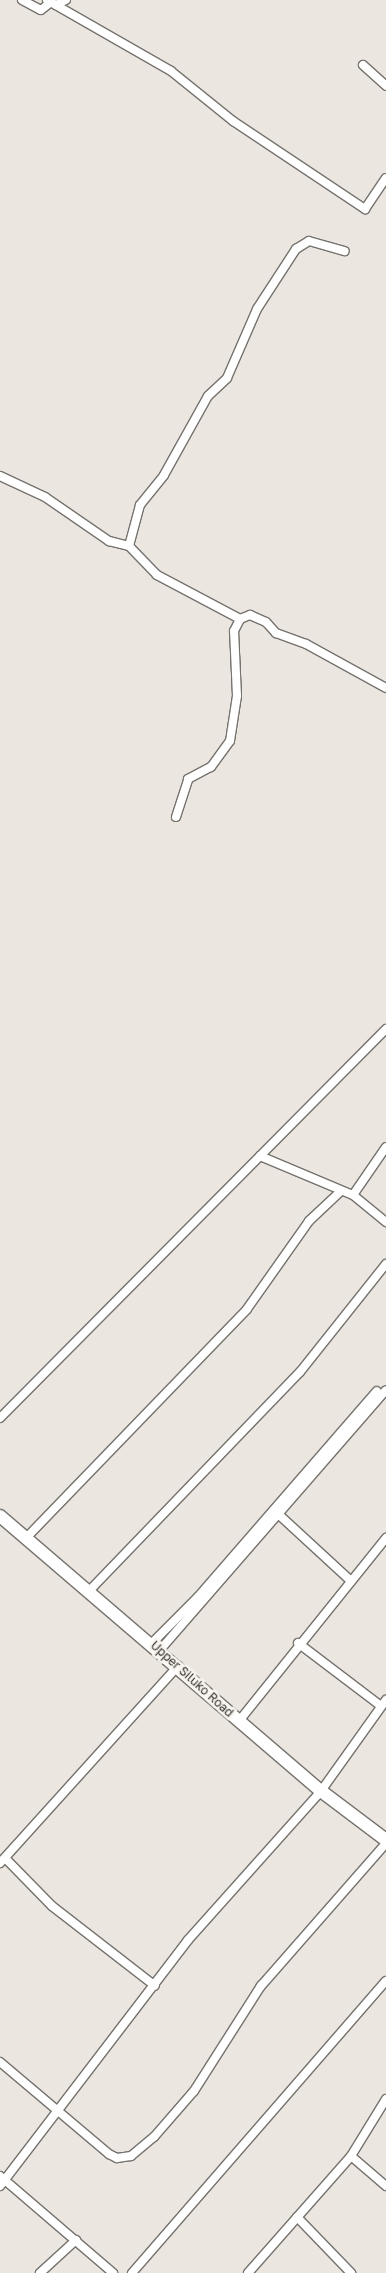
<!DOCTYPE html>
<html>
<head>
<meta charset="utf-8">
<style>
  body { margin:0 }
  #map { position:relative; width:386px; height:2273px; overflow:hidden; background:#ebe7e0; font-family:"Golos Text",sans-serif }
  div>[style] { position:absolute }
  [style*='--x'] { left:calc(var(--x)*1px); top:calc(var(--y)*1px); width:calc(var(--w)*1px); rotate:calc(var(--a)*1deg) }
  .roads { filter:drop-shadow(1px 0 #76726d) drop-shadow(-1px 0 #76726d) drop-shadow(0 1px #76726d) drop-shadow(0 -1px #76726d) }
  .minor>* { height:8px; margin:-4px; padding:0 4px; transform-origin:4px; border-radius:4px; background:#fff }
  .primary>* { height:12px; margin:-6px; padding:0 6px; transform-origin:6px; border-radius:6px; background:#fff }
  span { translate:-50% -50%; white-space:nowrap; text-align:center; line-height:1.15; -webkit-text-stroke:5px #f8f4ee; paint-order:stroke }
  .street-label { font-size:12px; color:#302f2c }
</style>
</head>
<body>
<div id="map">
  <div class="roads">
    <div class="minor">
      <i style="--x:22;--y:0;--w:21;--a:28"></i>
      <i style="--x:41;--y:10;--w:13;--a:-39"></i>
      <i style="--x:47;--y:0;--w:143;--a:29.8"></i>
      <i style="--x:171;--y:71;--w:80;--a:38.9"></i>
      <i style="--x:233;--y:121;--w:159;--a:33.7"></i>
      <i style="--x:365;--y:209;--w:37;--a:-56"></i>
      <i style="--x:56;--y:5;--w:11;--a:-27"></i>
      <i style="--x:363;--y:65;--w:31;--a:42"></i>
      <i style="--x:0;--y:476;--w:50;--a:25"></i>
      <i style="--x:45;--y:497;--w:78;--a:34.5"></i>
      <i style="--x:109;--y:541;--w:21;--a:14"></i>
      <i style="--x:129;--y:546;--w:42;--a:-75"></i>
      <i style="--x:140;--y:505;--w:38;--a:-51"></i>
      <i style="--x:164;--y:475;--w:90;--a:-60.9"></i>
      <i style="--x:208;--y:396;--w:26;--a:-43"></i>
      <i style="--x:227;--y:378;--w:75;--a:-66.5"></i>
      <i style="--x:257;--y:309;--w:72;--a:-57"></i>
      <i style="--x:296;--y:249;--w:15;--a:-32"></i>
      <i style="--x:309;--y:241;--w:37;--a:16"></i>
      <i style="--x:129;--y:546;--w:40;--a:46"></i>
      <i style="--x:157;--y:575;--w:94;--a:27.9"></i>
      <i style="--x:176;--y:817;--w:40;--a:-72"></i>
      <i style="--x:188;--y:779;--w:26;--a:-28"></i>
      <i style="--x:211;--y:767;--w:32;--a:-54"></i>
      <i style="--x:230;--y:741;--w:46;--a:-81.2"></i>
      <i style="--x:237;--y:696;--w:65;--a:-92.6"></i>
      <i style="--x:234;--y:631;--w:13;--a:-63"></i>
      <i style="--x:240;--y:619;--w:11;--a:-22"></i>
      <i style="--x:250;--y:615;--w:17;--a:24"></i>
      <i style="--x:266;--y:622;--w:15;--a:48"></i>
      <i style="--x:276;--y:633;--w:32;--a:20"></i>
      <i style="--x:306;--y:644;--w:91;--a:28.8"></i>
      <i style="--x:260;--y:1156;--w:101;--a:22.8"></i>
      <i style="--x:353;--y:1195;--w:58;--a:-55.5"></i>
      <i style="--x:353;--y:1195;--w:43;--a:39.3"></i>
      <i style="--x:0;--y:1418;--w:548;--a:-45.22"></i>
      <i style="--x:276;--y:1512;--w:100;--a:42.6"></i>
      <i style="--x:28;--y:1536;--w:315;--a:-46"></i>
      <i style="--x:247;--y:1309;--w:108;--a:-54.8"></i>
      <i style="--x:309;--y:1221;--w:44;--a:-43.2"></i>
      <i style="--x:90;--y:1590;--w:303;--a:-46.1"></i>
      <i style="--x:300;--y:1372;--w:138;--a:-51.5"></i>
      <i style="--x:152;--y:1643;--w:64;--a:-45"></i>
      <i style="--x:197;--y:1598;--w:274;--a:-49"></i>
      <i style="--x:298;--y:1643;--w:104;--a:37.2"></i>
      <i style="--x:160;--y:1650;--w:344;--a:-49"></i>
      <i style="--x:239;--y:1721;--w:235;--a:-51.2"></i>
      <i style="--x:5;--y:1858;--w:67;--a:45.6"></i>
      <i style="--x:52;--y:1906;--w:130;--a:37.8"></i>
      <i style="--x:0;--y:1863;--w:266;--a:-47.9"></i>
      <i style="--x:0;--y:2062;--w:143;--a:40.2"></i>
      <i style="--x:109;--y:2154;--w:9;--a:27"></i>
      <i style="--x:117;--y:2158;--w:14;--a:-8"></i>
      <i style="--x:131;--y:2156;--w:30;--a:-40"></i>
      <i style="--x:154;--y:2137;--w:61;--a:-49"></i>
      <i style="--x:194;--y:2091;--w:125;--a:-57.5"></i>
      <i style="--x:261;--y:1986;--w:190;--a:-48.8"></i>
      <i style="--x:351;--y:2156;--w:46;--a:40.6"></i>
      <i style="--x:0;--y:2176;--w:149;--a:40.6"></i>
      <i style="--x:0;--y:2186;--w:310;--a:-52.6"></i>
      <i style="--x:188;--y:1940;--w:200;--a:-48.2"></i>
      <i style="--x:321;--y:1791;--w:112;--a:-54.5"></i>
      <i style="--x:297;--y:2217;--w:78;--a:46"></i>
      <i style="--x:40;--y:2273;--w:49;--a:-42.5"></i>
      <i style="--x:132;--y:2273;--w:387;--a:-49"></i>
      <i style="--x:248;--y:2273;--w:156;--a:-48.6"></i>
      <i style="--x:351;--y:2156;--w:67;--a:-58.4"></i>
    </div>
    <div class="primary">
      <i style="--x:0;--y:1516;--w:423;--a:40.6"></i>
      <i style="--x:321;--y:1791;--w:81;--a:37"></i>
    </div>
  </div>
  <div class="street-label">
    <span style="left:192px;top:1679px;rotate:42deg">Upper Siluko Road</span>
  </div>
</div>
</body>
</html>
